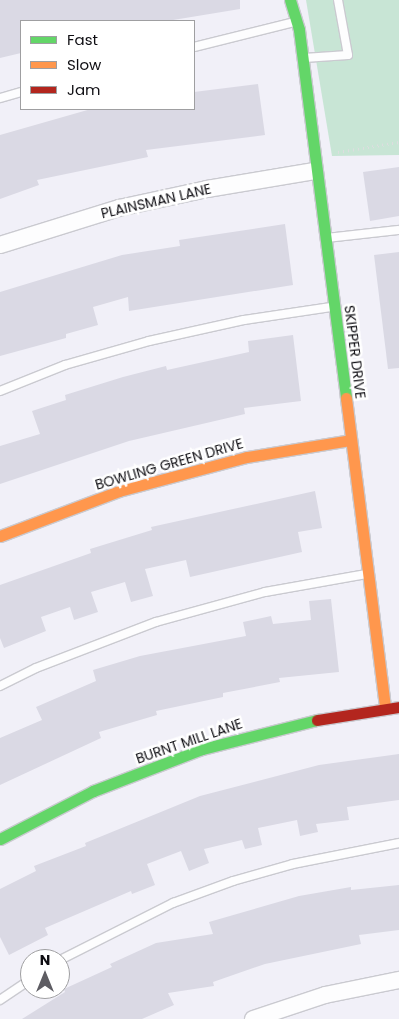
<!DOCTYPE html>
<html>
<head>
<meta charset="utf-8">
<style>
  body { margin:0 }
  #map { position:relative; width:399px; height:1019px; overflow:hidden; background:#f1f0f8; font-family:Poppins,sans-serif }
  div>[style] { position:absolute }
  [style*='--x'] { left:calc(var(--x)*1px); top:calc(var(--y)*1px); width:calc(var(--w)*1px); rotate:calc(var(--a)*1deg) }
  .green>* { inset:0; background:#c8e5d5 }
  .building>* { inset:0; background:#dad9e4 }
  .path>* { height:3px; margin-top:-1.5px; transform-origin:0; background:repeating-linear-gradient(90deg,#dddddf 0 1px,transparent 0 5px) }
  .roads { filter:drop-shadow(1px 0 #cacad0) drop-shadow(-1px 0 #cacad0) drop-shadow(0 1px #cacad0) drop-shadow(0 -1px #cacad0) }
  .lane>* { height:8px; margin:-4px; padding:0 4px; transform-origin:4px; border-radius:4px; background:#fdfdfe }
  .street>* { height:16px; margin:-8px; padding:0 8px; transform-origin:8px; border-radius:8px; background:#fdfdfe }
  .fast>* { height:11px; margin:-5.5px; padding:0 5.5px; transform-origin:5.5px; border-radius:5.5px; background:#63d668 }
  .slow>* { height:11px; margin:-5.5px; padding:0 5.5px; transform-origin:5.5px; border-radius:5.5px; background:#ff974d }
  .jam>* { height:11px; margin:-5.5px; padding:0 5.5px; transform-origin:5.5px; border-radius:5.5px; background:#b3261e }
  span { translate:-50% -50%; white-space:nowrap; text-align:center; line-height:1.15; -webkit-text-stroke:5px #fff; paint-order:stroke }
  .street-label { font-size:14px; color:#0f0e13 }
  .legend { position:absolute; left:20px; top:20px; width:175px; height:90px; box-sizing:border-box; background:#fff; border:1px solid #9f9fa1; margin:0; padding:6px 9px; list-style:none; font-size:15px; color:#0f0e13 }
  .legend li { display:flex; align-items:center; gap:10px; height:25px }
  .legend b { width:25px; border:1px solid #9f9fa1 }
  .north { position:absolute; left:20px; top:949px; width:50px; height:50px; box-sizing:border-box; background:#fff; border:1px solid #9f9fa1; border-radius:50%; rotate:0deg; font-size:14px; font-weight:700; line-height:20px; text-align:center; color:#0f0e13 }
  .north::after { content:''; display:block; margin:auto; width:18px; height:22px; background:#5e5d63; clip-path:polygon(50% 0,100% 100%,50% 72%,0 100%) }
</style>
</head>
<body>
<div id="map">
  <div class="green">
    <i style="clip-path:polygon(306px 0,399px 0,399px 155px,332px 156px)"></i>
  </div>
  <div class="building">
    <i style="clip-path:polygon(0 0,240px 0,240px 9px,167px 21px,21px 21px,21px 53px,0 58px)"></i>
    <i style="clip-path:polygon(258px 84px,265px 135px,146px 150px,148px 157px,37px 180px,39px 185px,0 199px,0 135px,91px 109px,194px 109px,194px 92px)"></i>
    <i style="clip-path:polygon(399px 167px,399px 216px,370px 221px,363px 172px)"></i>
    <i style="clip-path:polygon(285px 224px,293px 285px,129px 311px,128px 297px,93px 307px,98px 325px,66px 334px,66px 338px,0 356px,0 292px,122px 255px,180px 246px,179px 240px)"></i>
    <i style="clip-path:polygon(399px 252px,399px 368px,388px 369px,374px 255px)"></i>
    <i style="clip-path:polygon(293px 335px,301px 401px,244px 408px,245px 414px,129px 441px,0 484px,0 446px,40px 434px,32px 411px,66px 400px,65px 395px,123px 377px,166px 366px,167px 370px,249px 352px,248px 341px)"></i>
    <i style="clip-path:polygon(315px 491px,322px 528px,298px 532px,302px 552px,190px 577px,186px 560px,145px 569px,153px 596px,131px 602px,125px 582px,91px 592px,98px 612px,74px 620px,70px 607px,41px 617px,46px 631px,4px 648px,0 638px,0 585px,91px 553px,90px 549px,152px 530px,151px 527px)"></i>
    <i style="clip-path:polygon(331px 599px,339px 672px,279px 678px,280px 682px,223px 693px,223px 697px,156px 711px,157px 715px,99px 732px,101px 738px,0 785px,0 738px,42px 720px,36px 707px,96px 681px,93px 670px,140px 656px,246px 636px,243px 622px,271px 616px,273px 624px,311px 620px,309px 601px)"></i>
    <i style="clip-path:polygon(399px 754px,399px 800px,347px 807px,349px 820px,316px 824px,318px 832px,300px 836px,297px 820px,258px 828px,262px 845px,245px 849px,242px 840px,204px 849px,209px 863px,189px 871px,181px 851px,147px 864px,155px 885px,132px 894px,131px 891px,45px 928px,48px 935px,9px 955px,0 937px,0 889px,36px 871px,34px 866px,86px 846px,85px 843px,200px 796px,319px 765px)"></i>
    <i style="clip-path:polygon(399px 885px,399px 930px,359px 935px,361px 944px,265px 964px,213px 982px,214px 986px,168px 993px,174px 1005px,142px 1019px,22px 1019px,65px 992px,64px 989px,112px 967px,110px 964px,156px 943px,213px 934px,209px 922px,299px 896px,351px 887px,351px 890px)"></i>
  </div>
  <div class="path">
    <i style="--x:338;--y:152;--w:62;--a:-9.3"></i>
  </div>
  <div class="roads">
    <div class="lane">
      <i style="--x:194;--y:47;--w:103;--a:-14"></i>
      <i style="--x:304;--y:58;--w:44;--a:-3.9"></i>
      <i style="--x:348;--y:55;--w:56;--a:-100.3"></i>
      <i style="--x:0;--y:98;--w:22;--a:-16"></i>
      <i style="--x:326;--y:238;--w:73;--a:-6.3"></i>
      <i style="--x:0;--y:391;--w:70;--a:-21.8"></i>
      <i style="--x:65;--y:365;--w:87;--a:-15.9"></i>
      <i style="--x:149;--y:341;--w:97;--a:-12.5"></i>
      <i style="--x:244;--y:320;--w:88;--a:-8.5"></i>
      <i style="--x:0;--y:686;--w:40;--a:-26.6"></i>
      <i style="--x:36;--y:668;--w:129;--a:-21"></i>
      <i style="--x:156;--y:622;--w:113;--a:-15.4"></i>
      <i style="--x:265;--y:592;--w:103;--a:-10.1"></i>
      <i style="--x:60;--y:960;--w:127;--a:-26.8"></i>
      <i style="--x:173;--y:903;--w:64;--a:-20.1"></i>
      <i style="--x:233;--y:881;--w:62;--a:-15.8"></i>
      <i style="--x:293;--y:864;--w:108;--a:-11.2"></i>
      <i style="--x:0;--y:1000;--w:36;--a:-34"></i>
    </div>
    <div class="street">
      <i style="--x:0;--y:245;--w:125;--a:-17.3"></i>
      <i style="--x:119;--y:208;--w:90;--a:-12.2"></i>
      <i style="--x:207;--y:189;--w:109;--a:-9.5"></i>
      <i style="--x:253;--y:1019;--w:76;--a:-18.4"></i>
      <i style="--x:325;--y:995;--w:76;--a:-11.5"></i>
    </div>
    <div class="fast">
      <i style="--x:290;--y:0;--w:31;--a:73"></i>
      <i style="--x:299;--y:30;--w:371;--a:82.7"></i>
      <i style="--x:0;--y:839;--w:105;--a:-27.3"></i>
      <i style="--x:93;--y:791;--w:117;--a:-21.1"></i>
      <i style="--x:202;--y:749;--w:119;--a:-14.2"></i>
    </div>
    <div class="slow">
      <i style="--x:346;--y:398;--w:312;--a:82.8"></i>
      <i style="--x:0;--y:536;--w:127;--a:-20.7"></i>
      <i style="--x:119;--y:491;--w:132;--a:-14.9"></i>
      <i style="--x:247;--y:457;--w:105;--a:-9.3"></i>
    </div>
    <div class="jam">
      <i style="--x:317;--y:720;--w:83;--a:-9"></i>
    </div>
  </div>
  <div class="street-label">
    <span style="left:156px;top:201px;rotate:-13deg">PLAINSMAN LANE</span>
    <span style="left:355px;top:352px;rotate:83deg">SKIPPER DRIVE</span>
    <span style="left:169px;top:464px;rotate:-16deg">BOWLING GREEN DRIVE</span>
    <span style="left:189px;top:741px;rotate:-19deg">BURNT MILL LANE</span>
  </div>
  <ul class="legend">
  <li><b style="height:6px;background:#63d668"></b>Fast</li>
  <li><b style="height:6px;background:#ff974d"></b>Slow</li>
  <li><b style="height:6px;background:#b3261e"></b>Jam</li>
  </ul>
  <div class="north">N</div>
</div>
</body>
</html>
